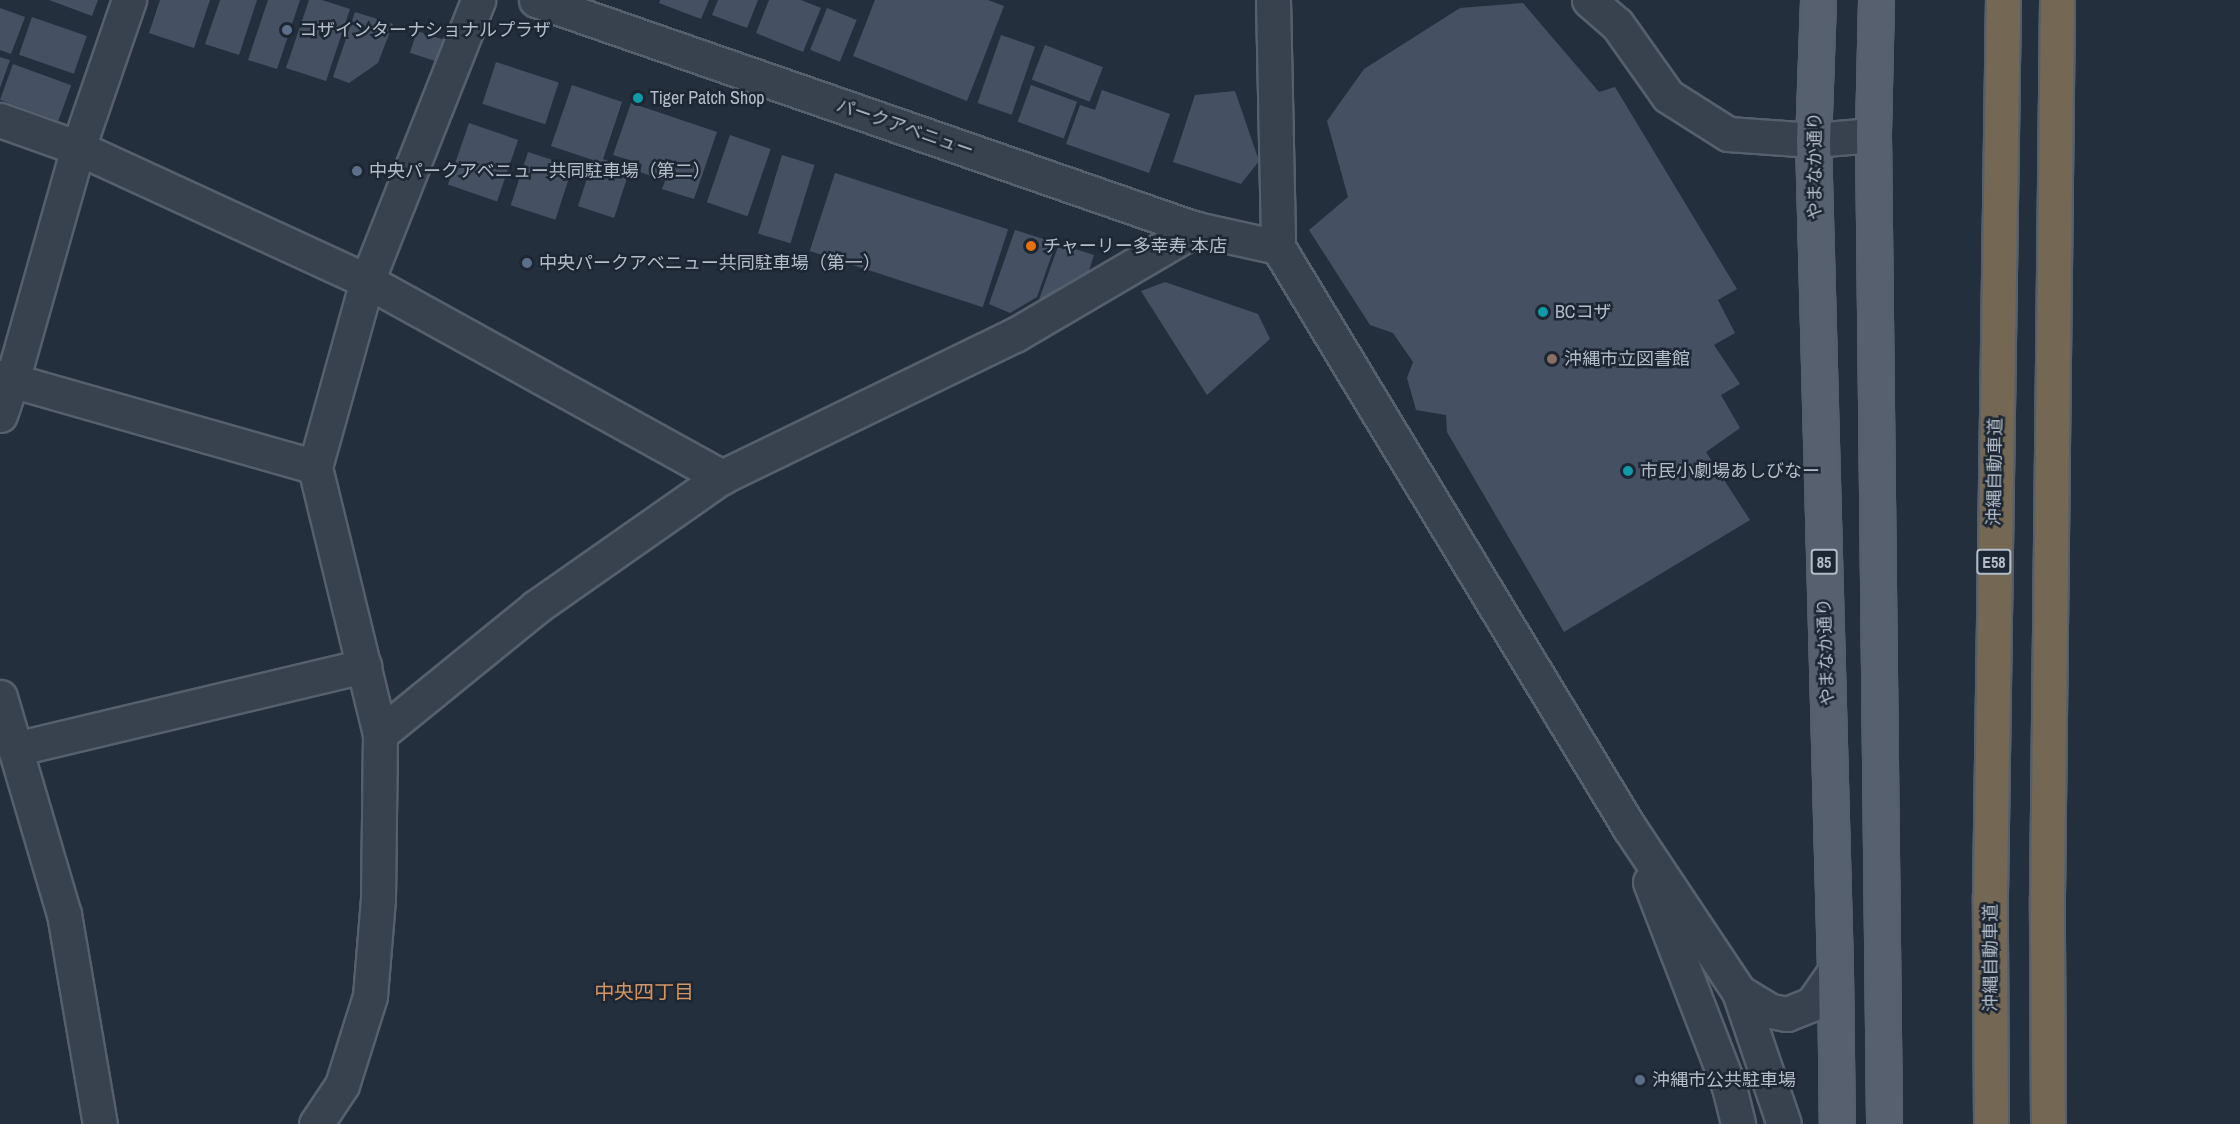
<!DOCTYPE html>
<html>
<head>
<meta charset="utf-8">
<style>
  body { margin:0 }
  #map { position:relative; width:2240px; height:1124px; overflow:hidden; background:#242f3e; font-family:"Archivo Narrow","Noto Sans JP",sans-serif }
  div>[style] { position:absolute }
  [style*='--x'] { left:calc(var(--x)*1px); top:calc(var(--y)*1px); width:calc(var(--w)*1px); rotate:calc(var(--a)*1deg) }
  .building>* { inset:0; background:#455162; transform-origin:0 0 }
  .roads { filter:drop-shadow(2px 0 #565f6c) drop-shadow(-2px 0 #565f6c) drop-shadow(0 2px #565f6c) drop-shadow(0 -2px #565f6c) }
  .minor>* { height:33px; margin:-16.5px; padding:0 16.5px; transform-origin:16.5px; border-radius:16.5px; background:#38414e }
  .tertiary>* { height:33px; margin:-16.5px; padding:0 16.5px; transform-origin:16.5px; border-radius:16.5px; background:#38414e }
  .primary>* { height:33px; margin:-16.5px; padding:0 16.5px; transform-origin:16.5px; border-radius:16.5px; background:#56606e }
  .motorway>* { height:33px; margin:-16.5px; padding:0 16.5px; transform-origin:16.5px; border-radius:16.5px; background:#746855 }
  .dots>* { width:16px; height:16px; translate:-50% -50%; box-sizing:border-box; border:3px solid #1d2633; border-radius:50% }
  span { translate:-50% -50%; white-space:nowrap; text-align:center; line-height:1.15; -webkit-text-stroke:5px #1d2633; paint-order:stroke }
  .shield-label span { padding:2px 4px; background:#1d2633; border:2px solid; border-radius:4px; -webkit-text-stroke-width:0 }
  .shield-label { font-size:16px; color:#b4bcc9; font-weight:700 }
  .poi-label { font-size:18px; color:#b4bcc9 }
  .left { translate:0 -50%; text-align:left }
  .street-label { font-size:18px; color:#b4bcc9 }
  .neighbourhood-label { font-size:20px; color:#d59563 }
</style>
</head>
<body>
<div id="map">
  <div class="building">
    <i style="clip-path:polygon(49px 0,98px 0,92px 16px)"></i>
    <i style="clip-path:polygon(160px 0,210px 0,194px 48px,149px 33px)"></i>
    <i style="clip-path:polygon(220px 0,257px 0,239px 55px,205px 44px)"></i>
    <i style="clip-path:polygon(268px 0,300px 0,277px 69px,248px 60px)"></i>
    <i style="clip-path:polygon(309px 0,322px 0,350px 9px,326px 81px,286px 68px)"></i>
    <i style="clip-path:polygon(660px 0,709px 0,701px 19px,659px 3px)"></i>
    <i style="clip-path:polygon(718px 0,758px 0,747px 28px,712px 15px)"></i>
    <i style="clip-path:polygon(769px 0,801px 0,821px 8px,803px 52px,756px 33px)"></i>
    <i style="clip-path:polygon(875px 0,988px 0,1004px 6px,967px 101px,853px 56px)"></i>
    <i style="clip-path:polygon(1523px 3px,1599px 92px,1615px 87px,1737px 289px,1718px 300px,1735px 333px,1714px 345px,1740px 384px,1721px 395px,1740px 428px,1706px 452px,1750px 520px,1564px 632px,1447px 432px,1446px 415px,1416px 410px,1407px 378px,1413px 362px,1393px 333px,1370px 325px,1309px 230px,1348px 197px,1327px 121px,1364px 69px,1460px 8px)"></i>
    <i style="clip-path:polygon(0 8px,25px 17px,11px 54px,0 50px)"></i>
    <i style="left:827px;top:8px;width:32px;height:45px;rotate:22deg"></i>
    <i style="clip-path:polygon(355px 12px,393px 24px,378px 63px,349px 83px,333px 77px)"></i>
    <i style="left:32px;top:17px;width:58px;height:40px;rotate:19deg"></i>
    <i style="left:417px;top:31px;width:41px;height:23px;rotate:18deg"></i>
    <i style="left:1001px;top:35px;width:36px;height:72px;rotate:19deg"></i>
    <i style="left:1045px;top:45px;width:62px;height:37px;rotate:21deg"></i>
    <i style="clip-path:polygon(0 57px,10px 60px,0 88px)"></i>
    <i style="left:496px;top:62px;width:66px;height:44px;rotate:18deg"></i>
    <i style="left:13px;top:64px;width:62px;height:38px;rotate:20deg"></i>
    <i style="clip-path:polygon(572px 85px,622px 102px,603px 159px,630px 169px,614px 218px,578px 206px,593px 160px,551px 146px)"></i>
    <i style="left:1031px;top:85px;width:49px;height:39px;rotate:20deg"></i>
    <i style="clip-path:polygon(1102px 90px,1170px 114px,1149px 173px,1066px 144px,1080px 105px,1095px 110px)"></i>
    <i style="clip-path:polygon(1235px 91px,1259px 161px,1241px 184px,1173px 162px,1195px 95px)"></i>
    <i style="clip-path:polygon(631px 103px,717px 132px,694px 199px,662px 189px,665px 181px,640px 172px,642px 164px,613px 155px)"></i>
    <i style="left:469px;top:123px;width:52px;height:65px;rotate:19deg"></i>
    <i style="left:730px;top:135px;width:43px;height:71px;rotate:19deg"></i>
    <i style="left:528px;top:152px;width:47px;height:56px;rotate:18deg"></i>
    <i style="left:782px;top:155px;width:34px;height:82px;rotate:17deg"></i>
    <i style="left:835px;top:173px;width:182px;height:82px;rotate:18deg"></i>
    <i style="clip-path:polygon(1015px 230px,1056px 243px,1037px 297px,1010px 313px,989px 304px)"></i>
    <i style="clip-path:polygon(1059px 244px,1094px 255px,1087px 277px,1037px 305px)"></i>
    <i style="clip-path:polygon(1165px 282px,1258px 314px,1270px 339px,1207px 395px,1141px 291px)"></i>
  </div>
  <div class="roads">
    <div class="minor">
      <i style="--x:1273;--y:0;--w:247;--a:88.8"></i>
      <i style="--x:1589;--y:0;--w:37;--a:41"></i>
      <i style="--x:1617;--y:24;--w:88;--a:54.7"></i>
      <i style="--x:1668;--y:96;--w:71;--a:32.3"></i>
      <i style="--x:1728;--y:134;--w:85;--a:4"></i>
      <i style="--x:1813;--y:140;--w:60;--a:-4.8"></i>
      <i style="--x:0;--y:120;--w:83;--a:19.7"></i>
      <i style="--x:78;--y:148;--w:318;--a:24.7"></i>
      <i style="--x:367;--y:281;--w:406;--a:28.9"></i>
      <i style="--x:0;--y:377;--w:328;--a:15.9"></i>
      <i style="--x:0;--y:415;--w:36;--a:-71"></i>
      <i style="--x:12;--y:381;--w:242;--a:-74.2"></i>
      <i style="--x:78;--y:148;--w:157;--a:-71"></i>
      <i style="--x:0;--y:697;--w:226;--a:73.6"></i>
      <i style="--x:64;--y:914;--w:213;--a:80.3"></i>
      <i style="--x:380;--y:734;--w:201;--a:-39.1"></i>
      <i style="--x:536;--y:607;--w:227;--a:-35"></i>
      <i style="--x:722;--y:477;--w:326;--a:-25.9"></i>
      <i style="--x:1015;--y:335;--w:210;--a:-30.4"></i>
      <i style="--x:15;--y:749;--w:359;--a:-13.4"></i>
      <i style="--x:316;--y:1124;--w:47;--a:-56.3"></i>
      <i style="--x:342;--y:1085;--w:93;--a:-72.5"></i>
      <i style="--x:370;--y:996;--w:97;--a:-85.3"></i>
      <i style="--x:378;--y:899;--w:165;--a:-89.3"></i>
      <i style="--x:380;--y:734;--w:275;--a:-103.7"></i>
      <i style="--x:315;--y:467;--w:193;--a:-74.4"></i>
      <i style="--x:367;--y:281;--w:302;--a:-68.4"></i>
    </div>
    <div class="tertiary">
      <i style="--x:536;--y:0;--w:699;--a:19.14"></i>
      <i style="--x:1196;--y:229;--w:84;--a:12.4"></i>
      <i style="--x:1278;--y:247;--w:678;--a:58.82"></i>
      <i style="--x:1629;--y:827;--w:198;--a:56.3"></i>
      <i style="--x:1739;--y:992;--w:139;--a:71.2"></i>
      <i style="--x:1650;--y:882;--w:220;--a:68.9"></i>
      <i style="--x:1729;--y:1087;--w:38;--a:76"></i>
      <i style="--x:1739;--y:992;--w:37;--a:31"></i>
      <i style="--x:1771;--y:1011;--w:16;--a:11"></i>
      <i style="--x:1787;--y:1014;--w:27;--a:-22"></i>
      <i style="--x:1812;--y:1004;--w:40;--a:-55.1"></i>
    </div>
    <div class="primary">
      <i style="--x:1818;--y:0;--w:140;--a:92"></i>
      <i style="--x:1813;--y:140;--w:831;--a:88.48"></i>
      <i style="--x:1835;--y:971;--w:153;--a:89.3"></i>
      <i style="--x:1876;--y:0;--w:135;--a:91.3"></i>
      <i style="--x:1873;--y:135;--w:989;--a:89.36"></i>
    </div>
    <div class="motorway">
      <i style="--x:1991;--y:1124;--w:229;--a:-90.3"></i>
      <i style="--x:1990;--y:895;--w:895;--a:-89.17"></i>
      <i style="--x:2048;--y:1124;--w:227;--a:-90.3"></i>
      <i style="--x:2047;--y:897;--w:897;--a:-89.36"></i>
    </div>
  </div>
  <div class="dots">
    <i style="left:287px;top:30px;background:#5c6f8a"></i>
    <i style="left:638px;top:98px;background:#0f9aa8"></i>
    <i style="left:357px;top:171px;background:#5c6f8a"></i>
    <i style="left:1031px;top:246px;background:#e8710a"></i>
    <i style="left:527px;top:263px;background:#5c6f8a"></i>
    <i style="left:1543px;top:312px;background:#0f9aa8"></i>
    <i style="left:1552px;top:359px;background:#8d6e63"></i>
    <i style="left:1628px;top:471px;background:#0f9aa8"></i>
    <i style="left:1640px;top:1080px;background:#5c6f8a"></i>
  </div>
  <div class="shield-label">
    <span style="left:1824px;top:562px">85</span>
    <span style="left:1994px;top:562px">E58</span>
  </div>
  <div class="poi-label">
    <span class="left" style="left:299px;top:30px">コザインターナショナルプラザ</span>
    <span class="left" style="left:650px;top:98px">Tiger Patch Shop</span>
    <span class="left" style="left:369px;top:171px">中央パークアベニュー共同駐車場（第二）</span>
    <span class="left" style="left:1043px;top:246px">チャーリー多幸寿 本店</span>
    <span class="left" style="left:539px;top:263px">中央パークアベニュー共同駐車場（第一）</span>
    <span class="left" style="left:1555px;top:312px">BCコザ</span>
    <span class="left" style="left:1564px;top:359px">沖縄市立図書館</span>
    <span class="left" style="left:1640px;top:471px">市民小劇場あしびなー</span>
    <span class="left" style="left:1652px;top:1080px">沖縄市公共駐車場</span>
  </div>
  <div class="street-label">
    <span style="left:905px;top:128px;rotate:19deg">パークアベニュー</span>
    <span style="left:1815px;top:166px;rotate:-90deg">やまなか通り</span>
    <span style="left:1995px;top:472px;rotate:-89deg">沖縄自動車道</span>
    <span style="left:1826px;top:652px;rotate:-92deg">やまなか通り</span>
    <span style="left:1991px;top:958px;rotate:-90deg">沖縄自動車道</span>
  </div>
  <div class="neighbourhood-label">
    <span style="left:644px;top:991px">中央四丁目</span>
  </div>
</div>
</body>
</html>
